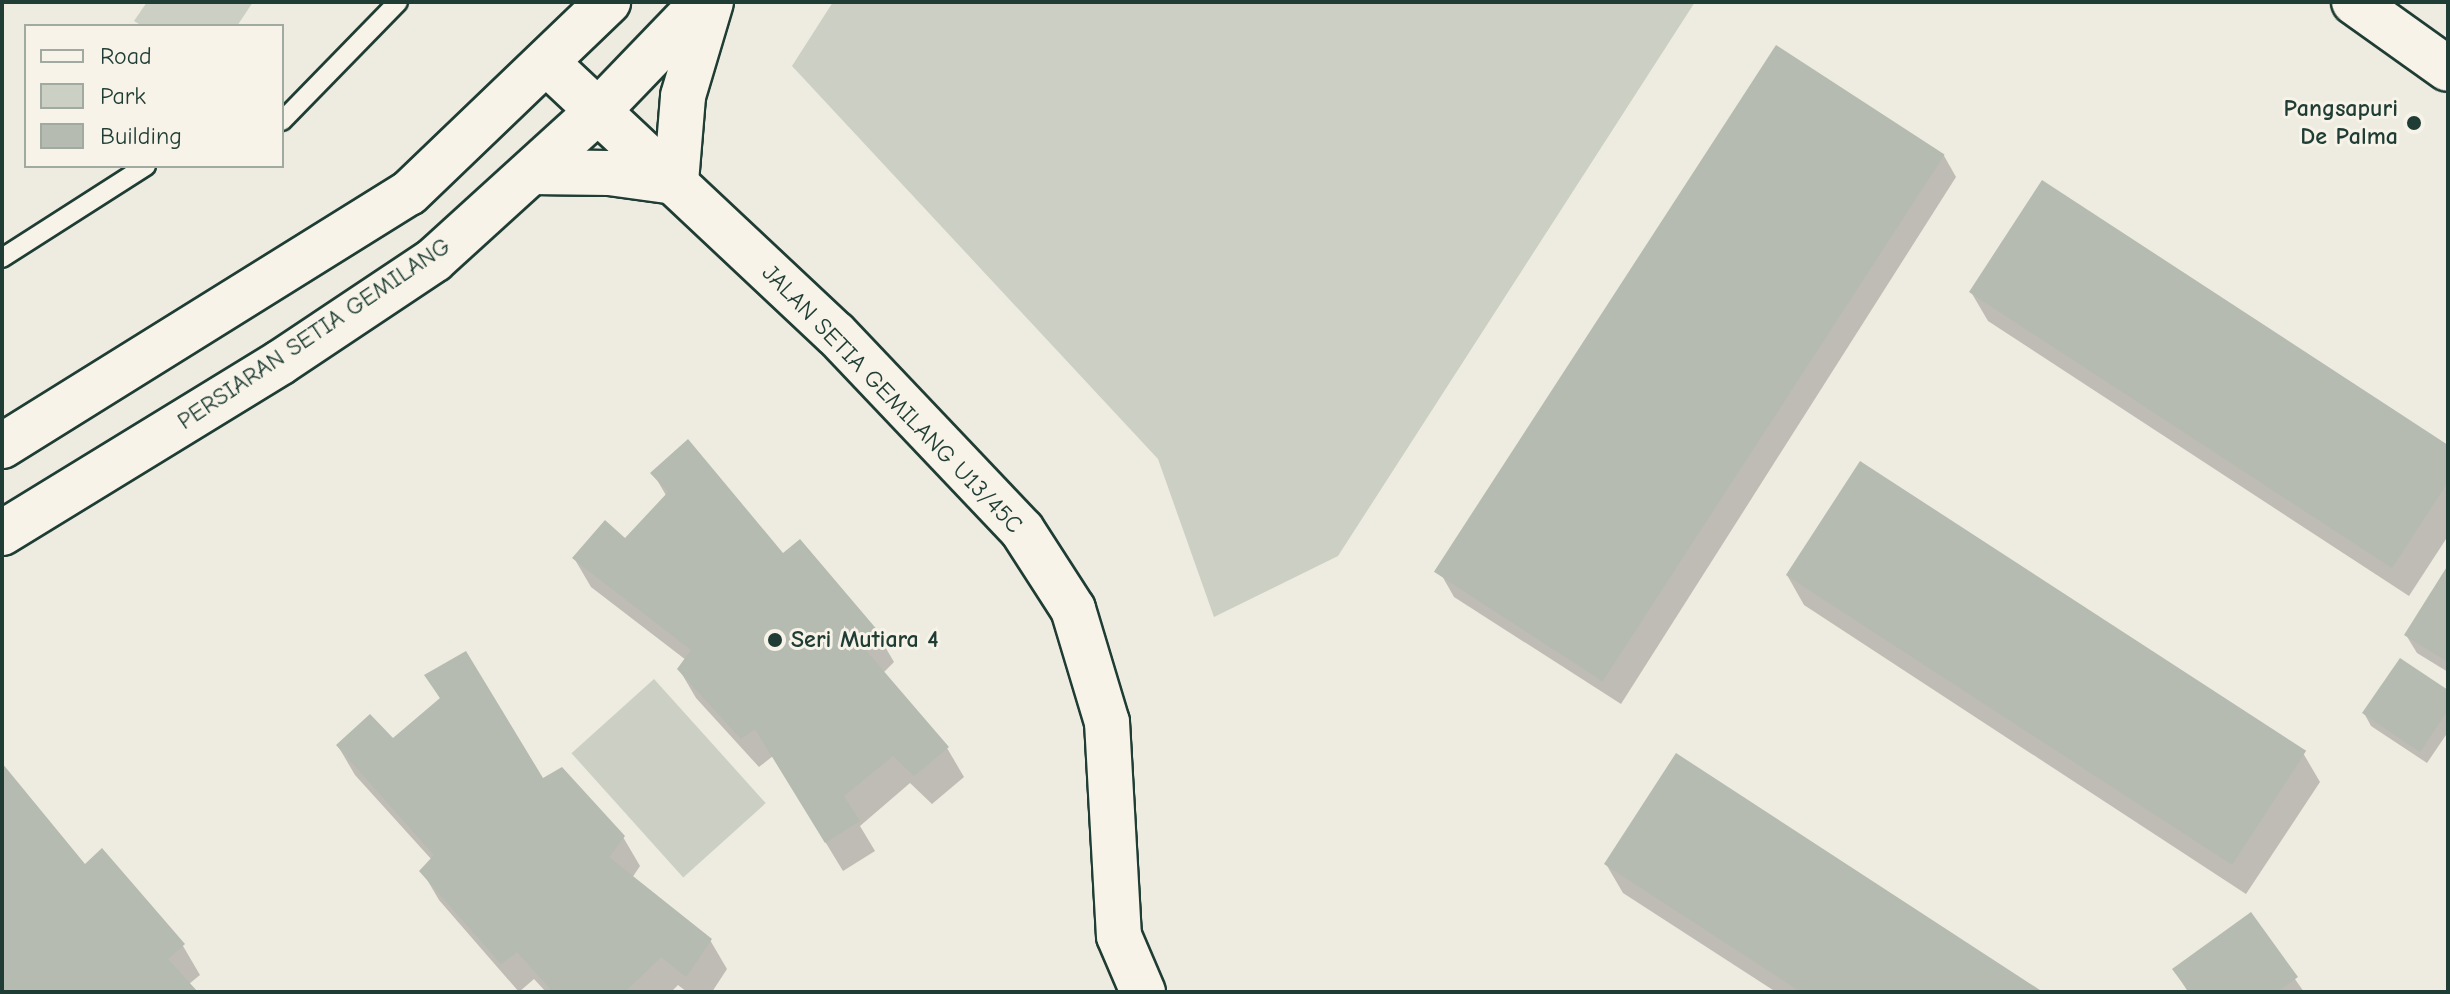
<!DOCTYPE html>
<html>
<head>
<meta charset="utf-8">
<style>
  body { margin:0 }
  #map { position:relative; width:2450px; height:994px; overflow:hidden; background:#eeece1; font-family:"Comic Neue",sans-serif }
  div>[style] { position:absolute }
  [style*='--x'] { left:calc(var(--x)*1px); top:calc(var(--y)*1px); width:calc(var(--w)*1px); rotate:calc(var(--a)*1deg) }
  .green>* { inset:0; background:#cccfc4; transform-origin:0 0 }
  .shadow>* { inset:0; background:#0003 }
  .building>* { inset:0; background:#b5bbb0; transform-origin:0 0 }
  .roads { filter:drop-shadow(2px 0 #1f3d34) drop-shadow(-2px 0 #1f3d34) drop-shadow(0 2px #1f3d34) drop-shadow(0 -2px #1f3d34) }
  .lane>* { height:18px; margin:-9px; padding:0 9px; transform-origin:9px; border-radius:9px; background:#f7f3e8 }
  .secondary>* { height:44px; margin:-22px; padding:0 22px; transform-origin:22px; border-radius:22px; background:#f7f3e8 }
  .dots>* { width:22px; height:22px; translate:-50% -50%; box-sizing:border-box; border:4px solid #f7f3e8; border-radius:50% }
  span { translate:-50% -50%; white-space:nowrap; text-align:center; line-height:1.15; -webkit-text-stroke:6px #f7f3e8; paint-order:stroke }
  .poi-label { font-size:24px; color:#1f3d34; font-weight:700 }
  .right { translate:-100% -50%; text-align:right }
  .left { translate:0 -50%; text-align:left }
  .street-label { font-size:24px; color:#1f3d34 }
  .frame { position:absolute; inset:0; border:4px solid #1f3d34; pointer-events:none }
  .legend { position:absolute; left:24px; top:24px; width:260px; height:144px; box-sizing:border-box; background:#f7f3e8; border:2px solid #a1aaa0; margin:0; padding:10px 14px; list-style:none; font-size:24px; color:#1f3d34 }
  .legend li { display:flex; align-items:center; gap:16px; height:40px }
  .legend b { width:40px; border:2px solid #a1aaa0 }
</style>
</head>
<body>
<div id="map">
  <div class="green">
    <i style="clip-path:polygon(147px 2px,253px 2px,237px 26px,142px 26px,134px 21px)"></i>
    <i style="clip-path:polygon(833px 2px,1695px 2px,1338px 556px,1214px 617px,1158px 459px,792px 66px)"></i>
    <i style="left:654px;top:679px;width:167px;height:111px;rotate:48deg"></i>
  </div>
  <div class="shadow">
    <i style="clip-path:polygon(1943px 154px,1956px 177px,1621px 704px,1454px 597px,1441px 574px)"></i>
    <i style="clip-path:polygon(1971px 292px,2448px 448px,2448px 536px,2409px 596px,1988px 321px)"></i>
    <i style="clip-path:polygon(653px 473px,782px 556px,877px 633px,894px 662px,883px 673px,947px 748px,964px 777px,932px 804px,910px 783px,860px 826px,875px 851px,843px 871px,773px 756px,759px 767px,696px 698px,679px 669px,686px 660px,591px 587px,574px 558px,625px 541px,667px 497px)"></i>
    <i style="clip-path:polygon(2448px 569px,2448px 672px,2417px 653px,2406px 635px)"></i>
    <i style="clip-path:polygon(1787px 575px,2303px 753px,2320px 782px,2246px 894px,1804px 605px)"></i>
    <i style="clip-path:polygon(427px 676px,542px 781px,623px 837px,640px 866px,632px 878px,710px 940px,727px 969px,712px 992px,687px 992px,678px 985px,671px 992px,546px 992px,534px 979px,519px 992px,439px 900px,422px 871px,432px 860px,355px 775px,338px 746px,393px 741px,441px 700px)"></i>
    <i style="clip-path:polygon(2448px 693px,2448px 732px,2427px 763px,2371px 726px,2364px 713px)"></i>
    <i style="clip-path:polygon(2px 767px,85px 867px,183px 946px,200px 975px,189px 984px,195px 992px,2px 992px)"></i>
    <i style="clip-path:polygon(1606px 864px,2039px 992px,1776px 992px,1623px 893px)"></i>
    <i style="clip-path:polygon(2250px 915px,2304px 992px,2188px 992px,2174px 969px)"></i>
  </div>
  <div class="building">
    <i style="left:1776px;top:45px;width:201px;height:628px;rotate:33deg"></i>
    <i style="clip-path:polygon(2042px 180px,2448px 445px,2448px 482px,2392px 568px,1969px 292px)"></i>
    <i style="clip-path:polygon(688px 439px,783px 553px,800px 539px,879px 632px,863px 647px,949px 747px,914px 776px,893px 756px,844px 796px,860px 821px,825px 843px,755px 729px,741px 739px,677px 669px,691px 650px,572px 558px,605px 520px,625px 538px,668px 492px,650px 473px)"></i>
    <i style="left:1860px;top:461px;width:532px;height:136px;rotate:33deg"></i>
    <i style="clip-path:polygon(2448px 565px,2448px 662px,2404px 635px)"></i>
    <i style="clip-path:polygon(466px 651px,543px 778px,562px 767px,625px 836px,609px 857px,712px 939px,686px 977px,661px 957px,625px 992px,553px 992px,517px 952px,501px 964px,419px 871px,434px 855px,336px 745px,370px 714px,393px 738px,440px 698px,424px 675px)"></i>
    <i style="clip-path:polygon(2400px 658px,2448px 690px,2448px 710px,2420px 752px,2362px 713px)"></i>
    <i style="clip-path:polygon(1676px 753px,2043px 992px,1801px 992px,1604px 864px)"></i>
    <i style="clip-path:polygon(2px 763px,85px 864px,102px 848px,185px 944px,168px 959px,198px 992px,2px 992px)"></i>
    <i style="clip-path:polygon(2251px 912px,2298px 977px,2277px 992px,2189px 992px,2172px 969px)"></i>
  </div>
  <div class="roads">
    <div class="lane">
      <i style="--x:282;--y:121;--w:166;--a:-45.7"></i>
      <i style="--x:2;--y:258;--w:171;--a:-32.6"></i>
    </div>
    <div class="secondary">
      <i style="--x:2354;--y:2;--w:115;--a:35.5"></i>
      <i style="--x:548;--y:64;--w:395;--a:43.2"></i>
      <i style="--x:836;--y:334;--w:270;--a:46.5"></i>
      <i style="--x:1022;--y:530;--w:94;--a:57.2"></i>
      <i style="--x:1073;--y:609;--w:118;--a:73.3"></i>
      <i style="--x:1107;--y:722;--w:214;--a:86.8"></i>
      <i style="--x:1119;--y:936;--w:61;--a:66.8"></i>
      <i style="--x:532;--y:172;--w:77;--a:0.7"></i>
      <i style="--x:609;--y:173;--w:68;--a:7.7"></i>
      <i style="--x:676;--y:182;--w:86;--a:-85.3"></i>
      <i style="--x:683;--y:96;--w:98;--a:-73.4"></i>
      <i style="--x:2;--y:446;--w:479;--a:-31.9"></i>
      <i style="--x:409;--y:193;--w:276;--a:-43.8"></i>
      <i style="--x:2;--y:533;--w:327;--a:-31.5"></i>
      <i style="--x:281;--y:362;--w:184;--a:-33.7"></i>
      <i style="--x:434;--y:260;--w:224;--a:-42.3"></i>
      <i style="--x:600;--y:109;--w:149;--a:-46.1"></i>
    </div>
  </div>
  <div class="dots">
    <i style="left:2414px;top:123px;background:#1f3d34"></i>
    <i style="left:775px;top:640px;background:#1f3d34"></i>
  </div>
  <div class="poi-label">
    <span class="right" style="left:2398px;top:123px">Pangsapuri<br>De Palma</span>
    <span class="left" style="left:791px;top:640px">Seri Mutiara 4</span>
  </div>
  <div class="street-label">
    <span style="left:314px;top:334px;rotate:-34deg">PERSIARAN SETIA GEMILANG</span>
    <span style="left:892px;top:399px;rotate:46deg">JALAN SETIA GEMILANG U13/45C</span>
  </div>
  <div class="frame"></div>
  <ul class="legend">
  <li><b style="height:10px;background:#f7f3e8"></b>Road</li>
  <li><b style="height:22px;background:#cccfc4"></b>Park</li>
  <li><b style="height:22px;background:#b5bbb0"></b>Building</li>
  </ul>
</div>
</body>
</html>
